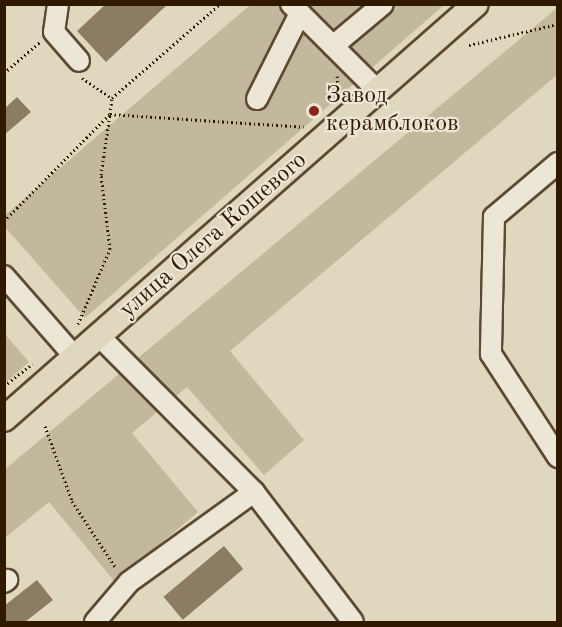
<!DOCTYPE html>
<html>
<head>
<meta charset="utf-8">
<style>
  body { margin:0 }
  #map { position:relative; width:562px; height:627px; overflow:hidden; background:#e0d8be; font-family:"Old Standard TT",serif }
  div>[style] { position:absolute }
  [style*='--x'] { left:calc(var(--x)*1px); top:calc(var(--y)*1px); width:calc(var(--w)*1px); rotate:calc(var(--a)*1deg) }
  .green>* { inset:0; background:#c2b89e }
  .building>* { inset:0; background:#8c7c63; transform-origin:0 0 }
  .path>* { height:3px; margin-top:-1.5px; transform-origin:0; background:repeating-linear-gradient(90deg,#311900 0 1.5px,transparent 0 4.5px) }
  .roads { filter:drop-shadow(2px 0 #5d4930) drop-shadow(-2px 0 #5d4930) drop-shadow(0 2px #5d4930) drop-shadow(0 -2px #5d4930) }
  .minor>* { height:20px; margin:-10px; padding:0 10px; transform-origin:10px; border-radius:10px; background:#ebe6d5 }
  .major>* { height:24px; margin:-12px; padding:0 12px; transform-origin:12px; border-radius:12px; background:#e0d8be }
  .dots>* { width:16px; height:16px; translate:-50% -50%; box-sizing:border-box; border:3px solid #ebe6d5; border-radius:50% }
  span { translate:-50% -50%; white-space:nowrap; text-align:center; line-height:1.15; -webkit-text-stroke:4.5px #ebe6d5; paint-order:stroke }
  .poi-label { font-size:24px; color:#311900 }
  .left { translate:0 -50%; text-align:left }
  .street-label { font-size:24px; color:#311900 }
  .frame { position:absolute; inset:0; border:6px solid #311900; pointer-events:none }
</style>
</head>
<body>
<div id="map">
  <div class="green">
    <i style="clip-path:polygon(250px 5px,444px 5px,85px 318px,5px 227px,4px 216px)"></i>
    <i style="clip-path:polygon(557px 8px,557px 75px,230px 351px,304px 440px,264px 475px,187px 387px,132px 433px,198px 512px,115px 582px,49px 502px,5px 538px,4px 470px)"></i>
    <i style="clip-path:polygon(4px 333px,29px 362px,5px 383px,4px 383px)"></i>
  </div>
  <div class="building">
    <i style="clip-path:polygon(106px 4px,168px 4px,106px 62px,77px 31px)"></i>
    <i style="clip-path:polygon(17px 97px,31px 112px,4px 135px,4px 109px)"></i>
    <i style="left:224px;top:546px;width:30px;height:79px;rotate:50deg"></i>
    <i style="clip-path:polygon(37px 580px,53px 600px,25px 622px,4px 622px,4px 606px)"></i>
  </div>
  <div class="path">
    <i style="--x:469;--y:45;--w:91;--a:-13.3"></i>
    <i style="--x:4;--y:73;--w:48;--a:-40.7"></i>
    <i style="--x:337;--y:76;--w:20;--a:84"></i>
    <i style="--x:82;--y:78;--w:36;--a:34"></i>
    <i style="--x:4;--y:221;--w:151;--a:-45.3"></i>
    <i style="--x:110;--y:114;--w:16;--a:-83"></i>
    <i style="--x:112;--y:98;--w:143;--a:-41"></i>
    <i style="--x:78;--y:324;--w:82;--a:-66.9"></i>
    <i style="--x:110;--y:249;--w:75;--a:-96.9"></i>
    <i style="--x:101;--y:175;--w:62;--a:-81.6"></i>
    <i style="--x:110;--y:114;--w:194;--a:3.8"></i>
    <i style="--x:4;--y:386;--w:36;--a:-38"></i>
    <i style="--x:45;--y:426;--w:80;--a:70.2"></i>
    <i style="--x:72;--y:501;--w:80;--a:56.7"></i>
  </div>
  <div class="roads">
    <div class="minor">
      <i style="--x:58;--y:4;--w:28;--a:98"></i>
      <i style="--x:54;--y:32;--w:38;--a:49"></i>
      <i style="--x:291;--y:4;--w:123;--a:45"></i>
      <i style="--x:333;--y:46;--w:65;--a:-40"></i>
      <i style="--x:257;--y:99;--w:96;--a:-63.4"></i>
      <i style="--x:558;--y:163;--w:84;--a:139.8"></i>
      <i style="--x:494;--y:217;--w:137;--a:91.3"></i>
      <i style="--x:491;--y:354;--w:123;--a:57"></i>
      <i style="--x:4;--y:276;--w:108;--a:48.8"></i>
      <i style="--x:99;--y:336;--w:220;--a:45.2"></i>
      <i style="--x:254;--y:492;--w:163;--a:52.7"></i>
      <i style="--x:4;--y:582;--w:4;--a:-34"></i>
      <i style="--x:95;--y:622;--w:52;--a:-49.6"></i>
      <i style="--x:129;--y:582;--w:154;--a:-35.8"></i>
    </div>
    <div class="major">
      <i style="--x:4;--y:419;--w:628;--a:-41.32"></i>
    </div>
  </div>
  <div class="dots">
    <i style="left:314px;top:111px;background:#8f2418"></i>
  </div>
  <div class="poi-label">
    <span class="left" style="left:326px;top:111px">Завод<br>керамблоков</span>
  </div>
  <div class="street-label">
    <span style="left:214px;top:236px;rotate:-41deg">улица Олега Кошевого</span>
  </div>
  <div class="frame"></div>
</div>
</body>
</html>
